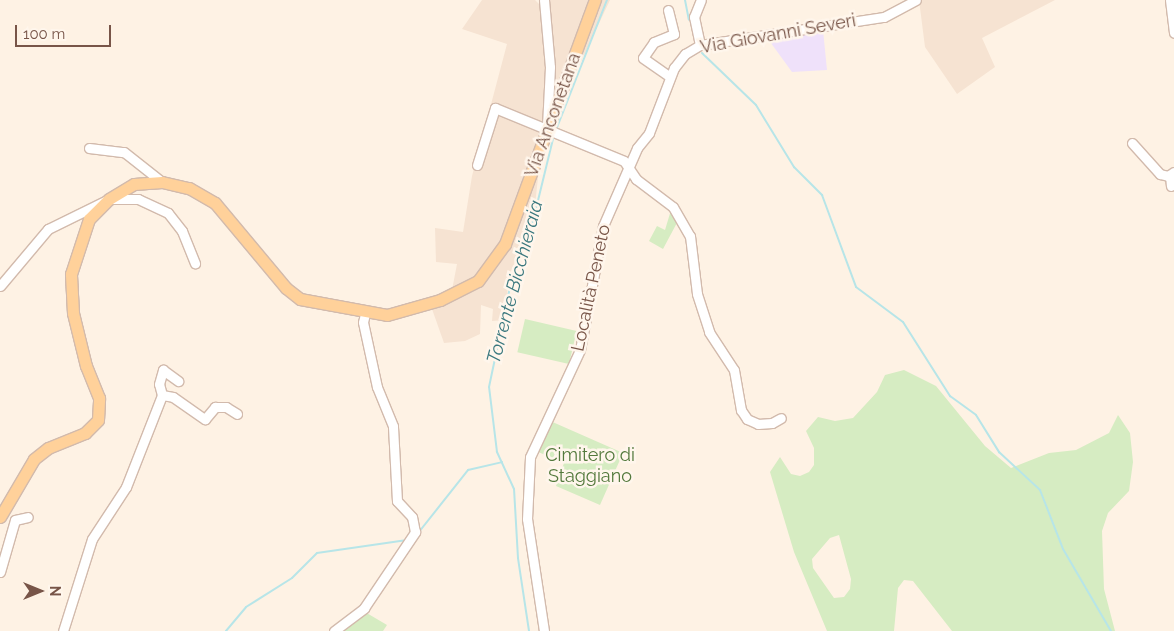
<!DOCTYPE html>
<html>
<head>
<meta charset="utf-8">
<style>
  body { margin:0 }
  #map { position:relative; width:1174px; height:631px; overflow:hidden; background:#fef2e4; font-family:Raleway,sans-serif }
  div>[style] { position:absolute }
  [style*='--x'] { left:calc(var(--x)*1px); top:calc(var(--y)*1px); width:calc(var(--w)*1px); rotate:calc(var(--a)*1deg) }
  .residential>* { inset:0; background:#f6e3d2 }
  .education>* { inset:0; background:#efe1fa }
  .green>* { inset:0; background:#d6ecc2; transform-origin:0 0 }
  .stream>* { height:2px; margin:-1px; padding:0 1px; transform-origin:1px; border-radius:1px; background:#b7e5e8 }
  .roads { filter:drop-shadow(1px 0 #d2baac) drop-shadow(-1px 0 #d2baac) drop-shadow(0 1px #d2baac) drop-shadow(0 -1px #d2baac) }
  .minor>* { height:9px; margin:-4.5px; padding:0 4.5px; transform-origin:4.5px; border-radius:4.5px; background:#fff }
  .major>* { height:11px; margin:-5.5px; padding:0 5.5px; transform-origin:5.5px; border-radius:5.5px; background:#ffd19a }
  span { translate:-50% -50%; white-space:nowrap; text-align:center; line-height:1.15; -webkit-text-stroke:5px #fff6ec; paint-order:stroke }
  .street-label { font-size:18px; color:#785548 }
  .park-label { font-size:18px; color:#53793c }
  .water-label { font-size:19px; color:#3a787e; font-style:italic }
  .north { position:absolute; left:15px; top:566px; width:50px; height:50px; -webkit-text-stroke:4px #fff6ec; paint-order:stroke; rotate:90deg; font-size:14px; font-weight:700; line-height:20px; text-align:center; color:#785548 }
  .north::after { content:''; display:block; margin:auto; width:18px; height:22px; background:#785548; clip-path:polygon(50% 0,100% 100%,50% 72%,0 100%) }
  .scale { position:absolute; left:15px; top:25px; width:96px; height:22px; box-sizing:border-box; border:2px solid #785548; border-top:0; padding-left:6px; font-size:15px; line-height:18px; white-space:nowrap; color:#785548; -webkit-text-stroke:4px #fff6ec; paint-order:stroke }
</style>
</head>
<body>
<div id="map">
  <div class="residential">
    <i style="clip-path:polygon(482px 0,535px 0,541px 6px,541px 0,610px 0,562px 102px,539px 169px,534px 214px,508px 279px,506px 320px,492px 321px,493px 309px,481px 305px,480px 334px,465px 341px,444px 343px,432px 309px,433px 299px,452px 290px,457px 264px,436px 262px,435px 228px,463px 232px,472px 176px,507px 44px,462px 29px)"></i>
    <i style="clip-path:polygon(919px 0,1055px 0,982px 38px,995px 67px,957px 94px,925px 47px)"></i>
  </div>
  <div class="education">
    <i style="clip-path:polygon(823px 30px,827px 70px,792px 72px,768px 39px)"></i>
  </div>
  <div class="green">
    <i style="clip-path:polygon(671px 210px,679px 219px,663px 249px,649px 241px,657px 226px,665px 230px)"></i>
    <i style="left:525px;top:319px;width:53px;height:34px;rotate:13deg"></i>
    <i style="clip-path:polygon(evenodd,904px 370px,936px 386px,985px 446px,1011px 468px,1049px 453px,1076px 450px,1109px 433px,1118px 415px,1130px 433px,1133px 462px,1129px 491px,1108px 513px,1102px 531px,1104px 589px,1115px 631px,952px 631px,913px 581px,904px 580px,898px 588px,894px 631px,827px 631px,794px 552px,770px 472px,780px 457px,791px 474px,800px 476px,809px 472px,814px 465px,814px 448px,806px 431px,818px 417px,835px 421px,853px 418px,877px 392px,885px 375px,904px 370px,839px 535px,851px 579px,850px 589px,844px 597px,834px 598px,813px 568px,812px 559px,830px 538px,839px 535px)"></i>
    <i style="clip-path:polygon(548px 420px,623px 453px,600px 505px,556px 486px,564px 463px,536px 451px)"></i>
    <i style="clip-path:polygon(365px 612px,387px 625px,383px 631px,340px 631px)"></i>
  </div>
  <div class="stream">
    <i style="--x:685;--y:0;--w:20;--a:79"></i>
    <i style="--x:702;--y:53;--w:75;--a:43.9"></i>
    <i style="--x:756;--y:105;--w:73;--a:58.5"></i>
    <i style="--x:794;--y:167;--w:40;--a:45"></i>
    <i style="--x:822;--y:195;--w:98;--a:69.7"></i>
    <i style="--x:856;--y:287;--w:59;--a:36.7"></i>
    <i style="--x:903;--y:322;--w:88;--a:57.6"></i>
    <i style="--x:950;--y:396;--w:32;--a:36"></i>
    <i style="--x:976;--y:415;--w:44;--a:58.1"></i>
    <i style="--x:999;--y:452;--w:56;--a:42.8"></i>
    <i style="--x:1040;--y:490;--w:63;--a:68.7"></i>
    <i style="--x:1063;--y:549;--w:95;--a:59.7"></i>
    <i style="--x:556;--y:130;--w:140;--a:-68.6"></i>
    <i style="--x:411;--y:542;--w:92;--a:-51.6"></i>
    <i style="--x:468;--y:470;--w:35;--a:-13"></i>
    <i style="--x:226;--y:631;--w:31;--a:-50"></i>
    <i style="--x:246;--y:607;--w:54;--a:-32.2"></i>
    <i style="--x:292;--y:578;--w:35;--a:-45"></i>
    <i style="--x:317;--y:553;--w:91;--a:-8.2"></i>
    <i style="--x:529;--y:631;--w:74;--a:-98.6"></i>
    <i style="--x:518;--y:558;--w:69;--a:-93.3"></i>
    <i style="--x:514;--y:489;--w:41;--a:-114.7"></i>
    <i style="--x:497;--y:452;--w:65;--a:-97"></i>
    <i style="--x:489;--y:387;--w:106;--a:-78.1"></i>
    <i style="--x:511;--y:283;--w:66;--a:-70.5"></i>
    <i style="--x:533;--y:221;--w:89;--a:-76.3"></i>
  </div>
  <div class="roads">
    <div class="minor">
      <i style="--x:544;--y:0;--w:67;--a:84.9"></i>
      <i style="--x:550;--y:67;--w:60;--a:92.9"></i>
      <i style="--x:1170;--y:0;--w:33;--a:83"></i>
      <i style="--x:668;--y:10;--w:25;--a:76"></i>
      <i style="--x:674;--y:34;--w:22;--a:158"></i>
      <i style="--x:654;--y:42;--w:19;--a:125"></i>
      <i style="--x:643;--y:58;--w:33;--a:35"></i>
      <i style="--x:700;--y:45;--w:29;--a:-102"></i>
      <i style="--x:694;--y:17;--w:18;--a:-68"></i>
      <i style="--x:1132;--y:143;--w:42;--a:47.9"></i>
      <i style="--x:1160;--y:174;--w:8;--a:14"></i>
      <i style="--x:1168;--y:176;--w:7;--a:-34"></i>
      <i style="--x:89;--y:148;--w:35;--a:7"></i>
      <i style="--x:124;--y:152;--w:48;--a:38.3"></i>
      <i style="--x:477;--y:165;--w:60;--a:-72.5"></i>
      <i style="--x:495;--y:108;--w:139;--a:22.3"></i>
      <i style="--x:624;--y:161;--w:22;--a:56"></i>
      <i style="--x:636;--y:179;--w:46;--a:37.1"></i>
      <i style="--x:673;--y:207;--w:34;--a:60"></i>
      <i style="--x:690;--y:236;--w:58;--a:83.1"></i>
      <i style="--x:697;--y:294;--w:40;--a:72"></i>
      <i style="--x:709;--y:332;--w:45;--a:56.7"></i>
      <i style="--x:734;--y:370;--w:41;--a:80.1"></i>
      <i style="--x:741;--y:410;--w:11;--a:56"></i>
      <i style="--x:747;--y:419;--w:12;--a:24"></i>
      <i style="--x:758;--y:424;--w:14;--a:-4"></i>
      <i style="--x:772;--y:423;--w:10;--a:-29"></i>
      <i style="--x:1170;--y:175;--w:11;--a:85"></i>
      <i style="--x:0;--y:286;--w:75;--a:-49.9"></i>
      <i style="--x:48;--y:229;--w:68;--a:-26.2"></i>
      <i style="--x:109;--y:199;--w:29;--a:0"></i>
      <i style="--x:138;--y:199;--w:33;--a:25"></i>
      <i style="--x:168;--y:213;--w:23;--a:52"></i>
      <i style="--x:182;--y:231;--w:35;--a:68"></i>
      <i style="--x:162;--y:395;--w:11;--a:-105"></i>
      <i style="--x:159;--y:384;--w:15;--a:-74"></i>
      <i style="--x:163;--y:370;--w:19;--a:36"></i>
      <i style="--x:0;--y:572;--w:54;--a:-73.9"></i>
      <i style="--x:15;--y:520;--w:13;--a:-13"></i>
      <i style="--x:63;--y:631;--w:96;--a:-72.5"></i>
      <i style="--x:92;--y:539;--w:62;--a:-56.8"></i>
      <i style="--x:126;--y:487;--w:99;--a:-68.6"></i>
      <i style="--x:162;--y:395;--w:11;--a:10"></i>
      <i style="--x:173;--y:397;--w:39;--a:35"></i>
      <i style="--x:205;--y:419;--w:16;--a:-50"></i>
      <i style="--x:215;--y:407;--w:11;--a:0"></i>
      <i style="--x:226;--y:407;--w:13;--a:32"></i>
      <i style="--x:334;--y:631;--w:38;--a:-37"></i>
      <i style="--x:364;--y:608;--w:92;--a:-56.1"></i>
      <i style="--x:415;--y:532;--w:15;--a:-101"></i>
      <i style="--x:412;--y:517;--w:22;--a:-133"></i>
      <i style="--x:397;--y:501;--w:75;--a:-93.1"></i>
      <i style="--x:393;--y:426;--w:42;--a:-112.3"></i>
      <i style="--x:377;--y:387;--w:66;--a:-102.2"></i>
      <i style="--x:363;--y:322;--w:8;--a:-76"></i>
      <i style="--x:544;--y:631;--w:113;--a:-98.6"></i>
      <i style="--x:527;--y:519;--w:62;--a:-87.2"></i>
      <i style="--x:530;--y:457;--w:118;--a:-65"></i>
      <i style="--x:580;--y:350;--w:126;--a:-79.5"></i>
      <i style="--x:603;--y:226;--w:85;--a:-66.4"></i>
      <i style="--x:637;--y:148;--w:19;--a:-51"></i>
      <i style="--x:649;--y:133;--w:70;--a:-69"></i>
      <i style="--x:674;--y:68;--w:18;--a:-52"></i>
      <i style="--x:685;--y:54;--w:17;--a:-31"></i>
      <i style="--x:700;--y:45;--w:186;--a:-8.7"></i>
      <i style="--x:884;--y:17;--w:36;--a:-28"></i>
    </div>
    <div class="major">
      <i style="--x:0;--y:517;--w:67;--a:-59.6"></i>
      <i style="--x:34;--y:459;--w:18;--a:-38"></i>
      <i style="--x:48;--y:448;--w:40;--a:-22"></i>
      <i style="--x:85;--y:433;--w:18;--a:-45"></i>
      <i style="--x:98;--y:420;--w:22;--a:-87"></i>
      <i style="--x:99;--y:398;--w:35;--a:-112"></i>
      <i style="--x:86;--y:366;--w:55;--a:-103.8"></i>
      <i style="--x:73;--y:313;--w:39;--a:-93"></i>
      <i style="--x:71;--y:274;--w:58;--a:-71.9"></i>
      <i style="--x:89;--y:219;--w:28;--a:-45"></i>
      <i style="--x:109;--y:199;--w:29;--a:-31"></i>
      <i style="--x:134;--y:184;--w:28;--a:-4"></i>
      <i style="--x:162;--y:182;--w:28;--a:13"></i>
      <i style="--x:189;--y:188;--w:30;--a:30"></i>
      <i style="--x:215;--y:203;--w:111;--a:50.1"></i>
      <i style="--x:286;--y:288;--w:18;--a:38"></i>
      <i style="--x:300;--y:299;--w:88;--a:10.4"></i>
      <i style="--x:387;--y:315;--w:55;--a:-15.8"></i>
      <i style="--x:440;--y:300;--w:42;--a:-26.6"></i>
      <i style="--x:478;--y:281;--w:46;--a:-53.9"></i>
      <i style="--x:505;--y:244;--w:260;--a:-69.8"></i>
    </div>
  </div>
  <div class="street-label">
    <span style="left:778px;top:34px;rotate:-10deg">Via Giovanni Severi</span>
    <span style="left:553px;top:115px;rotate:-70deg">Via Anconetana</span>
    <span style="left:591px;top:288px;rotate:-78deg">Località Peneto</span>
  </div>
  <div class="park-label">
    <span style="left:590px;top:466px">Cimitero di<br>Staggiano</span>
  </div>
  <div class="water-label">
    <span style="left:515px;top:282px;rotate:-75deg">Torrente Bicchieraia</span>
  </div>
  <div class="north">N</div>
  <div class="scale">100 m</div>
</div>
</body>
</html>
